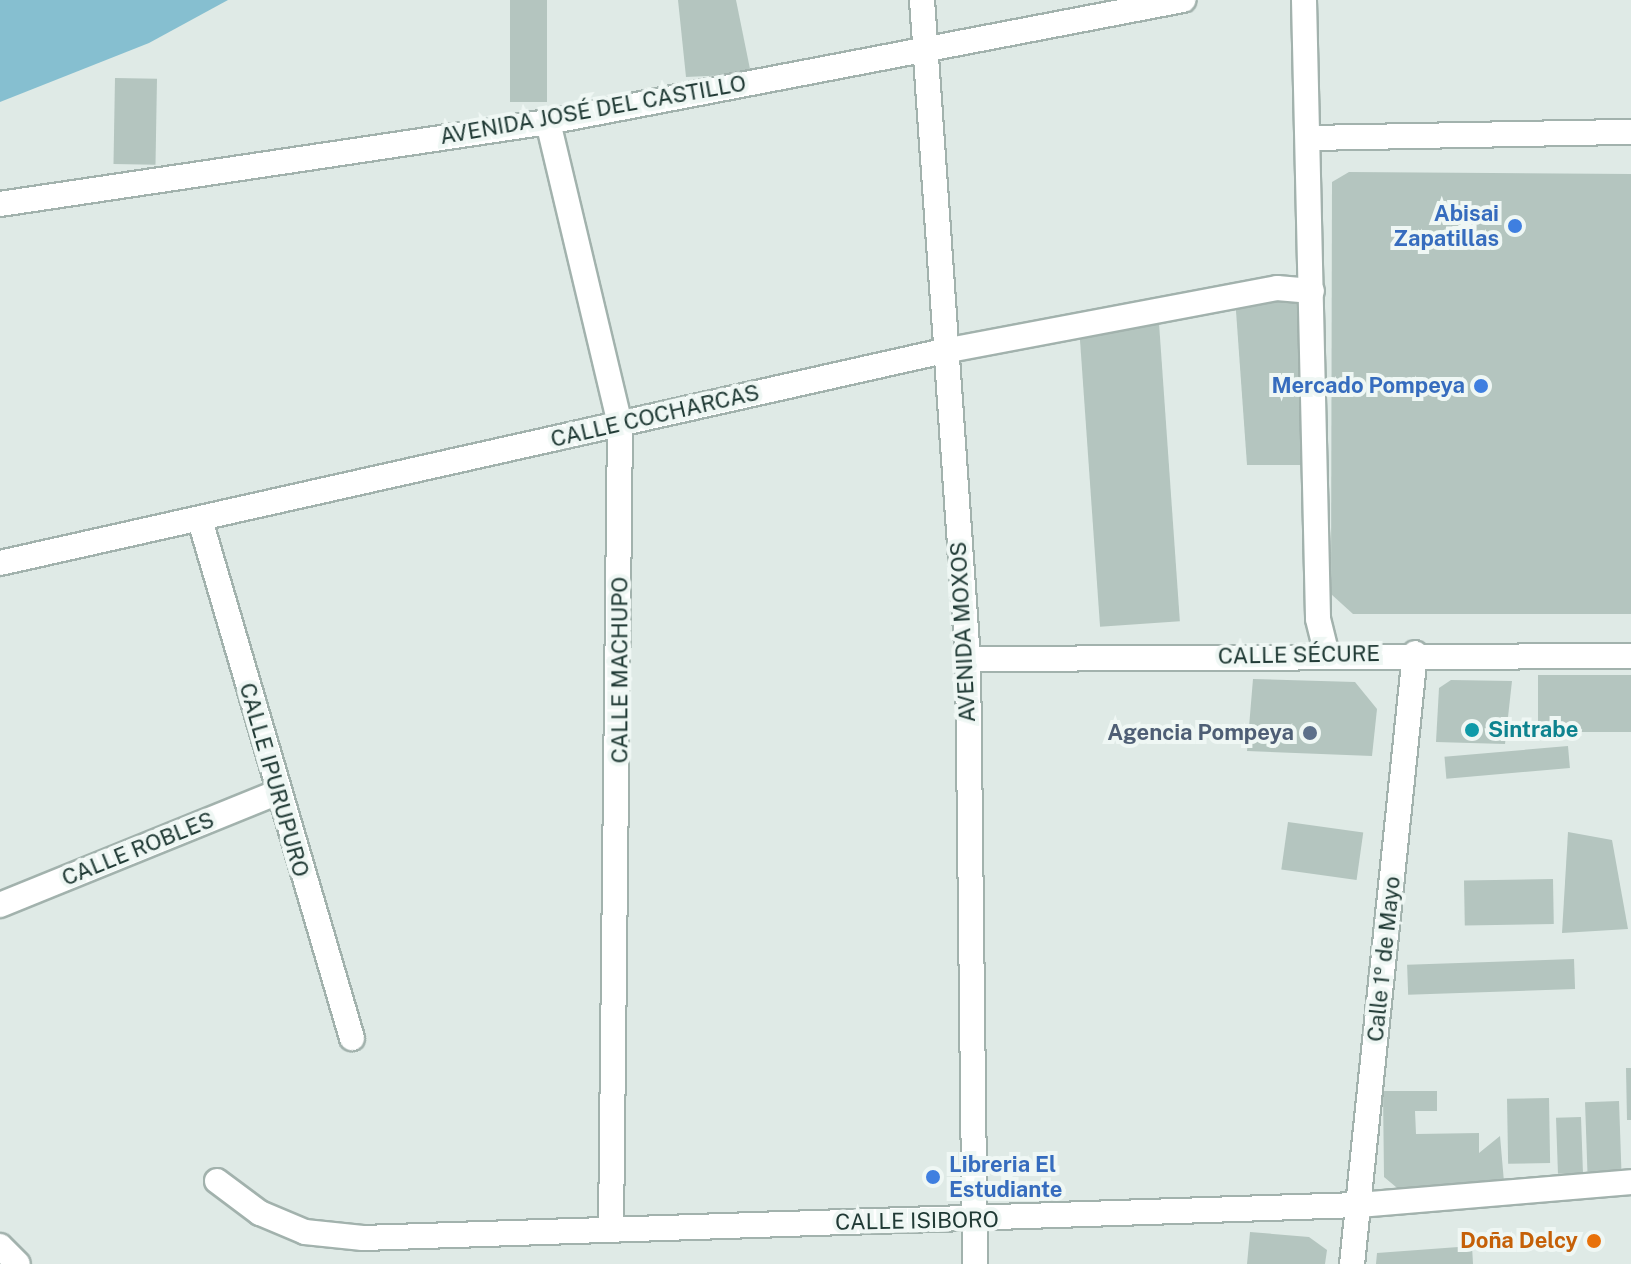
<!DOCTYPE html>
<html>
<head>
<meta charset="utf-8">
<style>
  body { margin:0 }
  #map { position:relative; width:1631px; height:1264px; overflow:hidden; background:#dfeae6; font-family:"Public Sans",sans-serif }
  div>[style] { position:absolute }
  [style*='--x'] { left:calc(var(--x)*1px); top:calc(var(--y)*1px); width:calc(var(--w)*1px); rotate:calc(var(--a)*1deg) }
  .water>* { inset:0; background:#86bfd0 }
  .building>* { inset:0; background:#b4c5bf; transform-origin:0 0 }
  .roads { filter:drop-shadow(2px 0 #a2b2ad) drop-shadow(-2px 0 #a2b2ad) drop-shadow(0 2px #a2b2ad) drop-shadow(0 -2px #a2b2ad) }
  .street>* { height:24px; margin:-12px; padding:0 12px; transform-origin:12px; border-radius:12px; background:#fff }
  .dots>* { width:22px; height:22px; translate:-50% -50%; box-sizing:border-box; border:4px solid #eff7f4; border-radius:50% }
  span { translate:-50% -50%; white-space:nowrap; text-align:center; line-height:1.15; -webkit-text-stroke:8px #eff7f4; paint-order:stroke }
  .street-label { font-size:22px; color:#203a35 }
  .shop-label { font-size:22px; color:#366cbe; font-weight:700 }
  .right { translate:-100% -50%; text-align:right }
  .left { translate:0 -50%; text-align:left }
  .culture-label { font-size:22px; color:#0d838f; font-weight:700 }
  .service-label { font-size:22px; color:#4e5e75; font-weight:700 }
  .food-label { font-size:22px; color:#c56008; font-weight:700 }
</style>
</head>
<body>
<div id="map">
  <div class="water">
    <i style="clip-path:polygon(0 0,228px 0,149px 43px,0 102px)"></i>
  </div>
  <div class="building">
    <i style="left:510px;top:0;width:37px;height:102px"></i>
    <i style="clip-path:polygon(678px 0,736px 0,751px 74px,686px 77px)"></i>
    <i style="left:115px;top:78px;width:42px;height:86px;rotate:1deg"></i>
    <i style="clip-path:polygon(1349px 172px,1631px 174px,1631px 614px,1353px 614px,1331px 594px,1332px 182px)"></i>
    <i style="clip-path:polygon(1235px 297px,1306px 297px,1309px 465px,1247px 465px)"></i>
    <i style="left:1159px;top:323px;width:299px;height:80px;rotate:86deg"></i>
    <i style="left:1538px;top:675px;width:93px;height:57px"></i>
    <i style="clip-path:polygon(1253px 679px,1355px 682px,1377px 709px,1372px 756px,1247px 751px)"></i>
    <i style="clip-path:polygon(1451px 680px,1512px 681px,1505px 744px,1436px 742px,1439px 688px)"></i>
    <i style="left:1568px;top:746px;width:22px;height:124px;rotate:85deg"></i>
    <i style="left:1288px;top:822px;width:76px;height:48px;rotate:8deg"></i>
    <i style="clip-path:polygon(1568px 832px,1612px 840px,1628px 929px,1562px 933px)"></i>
    <i style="left:1553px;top:879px;width:45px;height:89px;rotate:89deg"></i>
    <i style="left:1574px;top:959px;width:30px;height:167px;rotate:88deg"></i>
    <i style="clip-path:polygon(1626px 1068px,1631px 1068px,1631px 1120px,1627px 1120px)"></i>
    <i style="clip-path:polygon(1383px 1091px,1437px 1091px,1437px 1111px,1415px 1111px,1416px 1134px,1479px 1133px,1479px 1153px,1500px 1136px,1504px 1182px,1402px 1192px,1384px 1177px)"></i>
    <i style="left:1549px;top:1098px;width:65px;height:42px;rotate:89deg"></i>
    <i style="left:1619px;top:1101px;width:69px;height:34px;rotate:88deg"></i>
    <i style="left:1581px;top:1117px;width:56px;height:25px;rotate:88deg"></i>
    <i style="clip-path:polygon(1250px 1232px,1309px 1237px,1327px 1250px,1325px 1264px,1247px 1264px)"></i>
    <i style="clip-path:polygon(1472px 1246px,1473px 1264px,1376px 1264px,1377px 1253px)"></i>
  </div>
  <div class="roads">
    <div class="street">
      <i style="--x:922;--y:0;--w:661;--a:86.01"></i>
      <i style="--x:968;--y:659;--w:605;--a:89.34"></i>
      <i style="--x:1304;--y:0;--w:619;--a:88.7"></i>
      <i style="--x:1318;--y:619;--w:36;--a:76"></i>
      <i style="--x:548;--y:122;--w:310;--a:76.6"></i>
      <i style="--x:620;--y:424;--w:802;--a:90.64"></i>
      <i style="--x:1310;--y:138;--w:321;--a:-1.1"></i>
      <i style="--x:0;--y:204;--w:554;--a:-8.51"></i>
      <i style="--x:548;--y:122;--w:647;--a:-10.88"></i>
      <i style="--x:200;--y:520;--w:540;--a:73.65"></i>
      <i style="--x:0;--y:563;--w:968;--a:-12.66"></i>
      <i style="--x:944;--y:351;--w:339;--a:-10.7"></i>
      <i style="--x:1277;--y:288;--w:35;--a:5"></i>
      <i style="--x:968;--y:659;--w:663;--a:-0.26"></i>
      <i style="--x:0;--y:905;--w:298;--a:-22.1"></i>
      <i style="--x:217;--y:1181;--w:54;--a:36.7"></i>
      <i style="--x:260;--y:1213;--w:49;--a:22.9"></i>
      <i style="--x:305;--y:1232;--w:58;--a:5.9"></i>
      <i style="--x:363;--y:1238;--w:997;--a:-1.9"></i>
      <i style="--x:1359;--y:1205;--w:273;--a:-4.8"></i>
      <i style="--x:0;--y:1246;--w:25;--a:45"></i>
      <i style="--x:1352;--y:1264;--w:614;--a:-84.11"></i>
    </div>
  </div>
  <div class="dots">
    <i style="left:1515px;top:226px;background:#3f7fe0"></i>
    <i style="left:1481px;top:386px;background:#3f7fe0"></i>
    <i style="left:1472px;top:730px;background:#0f9aa8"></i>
    <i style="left:1310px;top:733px;background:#5c6f8a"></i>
    <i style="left:933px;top:1177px;background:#3f7fe0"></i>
    <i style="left:1594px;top:1241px;background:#e8710a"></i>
  </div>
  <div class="street-label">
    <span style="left:593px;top:110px;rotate:-10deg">AVENIDA JOSÉ DEL CASTILLO</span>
    <span style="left:655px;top:416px;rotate:-13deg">CALLE COCHARCAS</span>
    <span style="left:963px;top:632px;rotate:-93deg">AVENIDA MOXOS</span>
    <span style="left:1299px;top:655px;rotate:-1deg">CALLE SÉCURE</span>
    <span style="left:620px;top:670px;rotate:-90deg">CALLE MACHUPO</span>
    <span style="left:274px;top:780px;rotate:74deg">CALLE IPURUPURO</span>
    <span style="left:138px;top:849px;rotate:-22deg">CALLE ROBLES</span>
    <span style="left:1384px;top:959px;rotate:-84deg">Calle 1º de Mayo</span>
    <span style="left:917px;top:1221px;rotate:-1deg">CALLE ISIBORO</span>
  </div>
  <div class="shop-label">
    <span class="right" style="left:1499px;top:226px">Abisai<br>Zapatillas</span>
    <span class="right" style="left:1465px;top:386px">Mercado Pompeya</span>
    <span class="left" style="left:949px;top:1177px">Libreria El<br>Estudiante</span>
  </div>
  <div class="culture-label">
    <span class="left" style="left:1488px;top:730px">Sintrabe</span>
  </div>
  <div class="service-label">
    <span class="right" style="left:1294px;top:733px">Agencia Pompeya</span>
  </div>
  <div class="food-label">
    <span class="right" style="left:1578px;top:1241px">Doña Delcy</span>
  </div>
</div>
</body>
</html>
